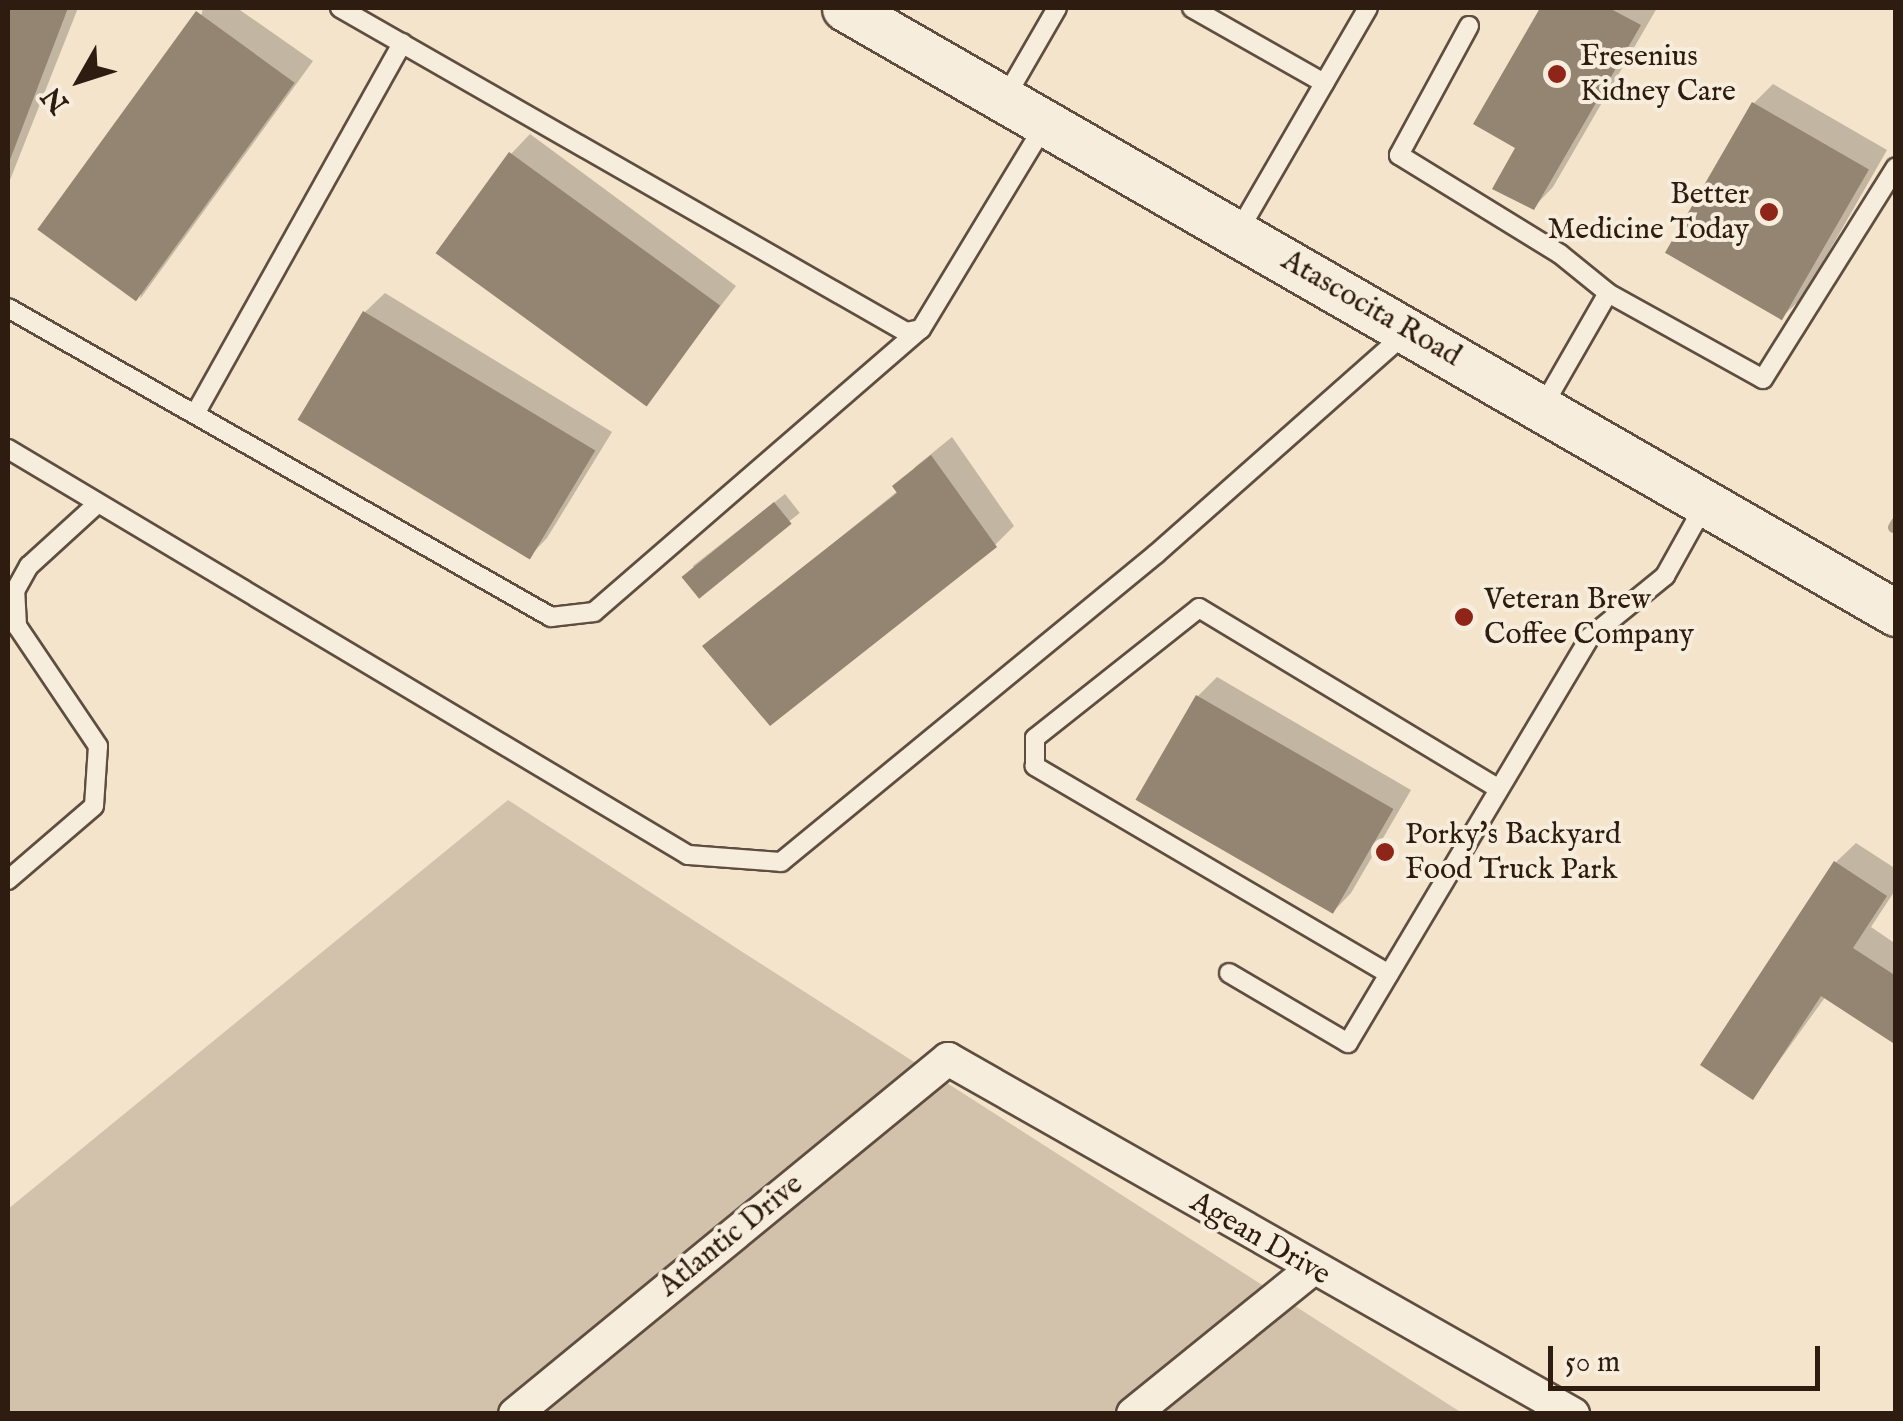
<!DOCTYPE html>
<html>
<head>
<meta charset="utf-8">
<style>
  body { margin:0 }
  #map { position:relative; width:1903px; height:1421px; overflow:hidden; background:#f3e4cb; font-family:"IM FELL English",serif }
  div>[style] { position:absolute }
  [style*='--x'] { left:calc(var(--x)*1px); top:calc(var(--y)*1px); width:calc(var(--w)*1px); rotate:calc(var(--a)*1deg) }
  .green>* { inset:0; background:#d2c2ab }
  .shadow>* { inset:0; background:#0003; transform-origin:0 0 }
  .stream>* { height:11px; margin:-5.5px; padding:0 5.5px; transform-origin:5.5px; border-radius:5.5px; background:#b0a08c }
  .building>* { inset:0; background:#948472; transform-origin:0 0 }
  .roads { filter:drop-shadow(2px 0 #5f4e40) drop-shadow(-2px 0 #5f4e40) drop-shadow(0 2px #5f4e40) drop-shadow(0 -2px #5f4e40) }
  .service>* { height:18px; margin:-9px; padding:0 9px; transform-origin:9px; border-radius:9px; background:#f7eddd }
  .minor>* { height:32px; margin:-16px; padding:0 16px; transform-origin:16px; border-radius:16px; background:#f7eddd }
  .secondary>* { height:45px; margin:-22.5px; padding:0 22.5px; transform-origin:22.5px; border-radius:22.5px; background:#f7eddd }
  .dots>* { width:28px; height:28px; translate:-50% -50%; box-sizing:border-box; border:5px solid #f7eddd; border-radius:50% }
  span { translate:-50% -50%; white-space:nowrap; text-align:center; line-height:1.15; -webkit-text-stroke:8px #f7eddd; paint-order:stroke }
  .poi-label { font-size:30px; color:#2e1c11 }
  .left { translate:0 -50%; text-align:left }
  .right { translate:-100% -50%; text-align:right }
  .street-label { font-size:30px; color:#2e1c11 }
  .frame { position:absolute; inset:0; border:10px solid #2e1c11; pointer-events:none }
  .north { position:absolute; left:30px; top:30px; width:100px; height:100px; -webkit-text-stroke:8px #f7eddd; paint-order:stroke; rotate:231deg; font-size:28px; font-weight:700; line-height:40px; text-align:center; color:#2e1c11 }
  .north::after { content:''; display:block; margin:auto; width:35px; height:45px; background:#2e1c11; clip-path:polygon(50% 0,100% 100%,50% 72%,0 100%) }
  .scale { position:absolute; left:1548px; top:1346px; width:272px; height:45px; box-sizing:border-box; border:5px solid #2e1c11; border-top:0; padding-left:12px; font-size:30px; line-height:35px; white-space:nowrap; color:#2e1c11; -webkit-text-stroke:8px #f7eddd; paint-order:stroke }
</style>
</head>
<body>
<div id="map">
  <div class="green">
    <i style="clip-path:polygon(508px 800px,744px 953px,1462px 1413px,8px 1414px,8px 1209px)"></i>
  </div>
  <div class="shadow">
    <i style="clip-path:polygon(8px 8px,78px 8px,8px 185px)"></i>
    <i style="clip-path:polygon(203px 8px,237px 8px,313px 61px,140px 299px)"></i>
    <i style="clip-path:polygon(1543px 8px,1657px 8px,1553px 187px,1534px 207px,1518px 147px,1476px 123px)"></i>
    <i style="clip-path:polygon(1773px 84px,1887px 150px,1803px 297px,1783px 316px,1754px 103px)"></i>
    <i style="clip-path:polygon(530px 134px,736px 286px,644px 405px,511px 154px)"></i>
    <i style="clip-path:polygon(385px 293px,612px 432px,547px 538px,528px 558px,301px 419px,365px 312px)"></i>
    <i style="clip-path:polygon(952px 437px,1014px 526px,995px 545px,705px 647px,899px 490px,915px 467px)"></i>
    <i style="left:785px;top:494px;width:24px;height:117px;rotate:52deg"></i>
    <i style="clip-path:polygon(1217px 677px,1411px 790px,1351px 893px,1332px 913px,1198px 696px)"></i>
    <i style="clip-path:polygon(1856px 843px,1896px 869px,1896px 889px,1871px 927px,1896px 944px,1896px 1042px,1826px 996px,1753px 1097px,1836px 862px)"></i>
  </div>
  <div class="stream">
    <i style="--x:1893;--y:527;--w:6;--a:-59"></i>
  </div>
  <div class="building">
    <i style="clip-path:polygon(8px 8px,68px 8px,8px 165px)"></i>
    <i style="clip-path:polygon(1540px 8px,1609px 8px,1641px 25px,1534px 210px,1492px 189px,1515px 148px,1473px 124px)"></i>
    <i style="left:196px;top:11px;width:122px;height:270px;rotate:36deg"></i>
    <i style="left:1752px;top:102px;width:135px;height:174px;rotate:30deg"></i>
    <i style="left:509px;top:152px;width:261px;height:125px;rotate:36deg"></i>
    <i style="left:363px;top:311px;width:271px;height:127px;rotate:31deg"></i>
    <i style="clip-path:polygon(931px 455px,997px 547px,770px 726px,702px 646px,897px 493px,892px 486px)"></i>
    <i style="left:774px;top:502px;width:28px;height:119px;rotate:51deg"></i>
    <i style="left:1196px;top:695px;width:228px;height:121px;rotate:30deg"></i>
    <i style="clip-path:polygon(1834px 861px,1887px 896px,1853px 948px,1896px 976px,1896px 1045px,1821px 996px,1753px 1100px,1700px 1065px)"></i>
  </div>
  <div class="roads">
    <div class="service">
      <i style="--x:340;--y:8;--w:652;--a:29.79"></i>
      <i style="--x:906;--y:332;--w:15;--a:-11"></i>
      <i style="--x:921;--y:329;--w:241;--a:-58.8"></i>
      <i style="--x:1192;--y:8;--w:152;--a:29.6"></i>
      <i style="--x:1469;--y:26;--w:147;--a:118.5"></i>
      <i style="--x:1399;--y:155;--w:189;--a:31.6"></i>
      <i style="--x:1560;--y:254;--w:62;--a:39.1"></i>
      <i style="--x:1608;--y:293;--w:130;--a:119.9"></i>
      <i style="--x:1005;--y:98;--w:104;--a:-60"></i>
      <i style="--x:1238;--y:232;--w:259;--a:-59.9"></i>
      <i style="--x:1608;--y:293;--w:177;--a:29"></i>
      <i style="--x:1763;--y:379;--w:250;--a:-57.9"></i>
      <i style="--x:8;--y:308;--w:625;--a:29.64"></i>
      <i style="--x:551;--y:617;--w:43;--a:-6.6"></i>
      <i style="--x:594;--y:612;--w:432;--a:-40.9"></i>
      <i style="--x:195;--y:414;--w:425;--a:-60.8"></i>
      <i style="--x:8;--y:449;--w:792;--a:30.84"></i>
      <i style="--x:688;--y:855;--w:93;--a:4.3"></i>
      <i style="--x:781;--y:862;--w:485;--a:-39.4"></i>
      <i style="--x:1156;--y:554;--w:337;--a:-41.5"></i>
      <i style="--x:8;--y:880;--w:113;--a:-40.7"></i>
      <i style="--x:94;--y:806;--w:60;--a:-86.2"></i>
      <i style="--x:98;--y:746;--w:145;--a:-124"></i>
      <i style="--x:17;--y:626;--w:35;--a:-93"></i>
      <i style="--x:15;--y:591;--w:29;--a:-61"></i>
      <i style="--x:29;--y:566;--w:93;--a:-42.4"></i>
      <i style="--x:1229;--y:973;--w:138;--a:30.5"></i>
      <i style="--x:1348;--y:1043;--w:473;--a:-59.2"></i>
      <i style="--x:1590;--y:637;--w:97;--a:-39.1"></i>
      <i style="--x:1665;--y:576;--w:82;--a:-60.9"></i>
      <i style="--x:1389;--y:974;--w:411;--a:-149.6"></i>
      <i style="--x:1035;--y:766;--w:28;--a:-90"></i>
      <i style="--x:1035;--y:738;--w:209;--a:-38.4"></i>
      <i style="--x:1199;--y:608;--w:350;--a:31.1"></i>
    </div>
    <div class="minor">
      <i style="--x:515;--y:1414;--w:560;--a:-39.35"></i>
      <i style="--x:948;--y:1059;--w:719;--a:29.6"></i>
      <i style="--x:1133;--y:1414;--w:230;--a:-39"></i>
    </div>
    <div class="secondary">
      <i style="--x:845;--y:8;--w:1213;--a:29.93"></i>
    </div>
  </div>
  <div class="dots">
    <i style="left:1557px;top:74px;background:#8f2418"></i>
    <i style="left:1769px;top:212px;background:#8f2418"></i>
    <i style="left:1464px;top:617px;background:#8f2418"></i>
    <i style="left:1385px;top:852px;background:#8f2418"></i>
  </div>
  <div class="poi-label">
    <span class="left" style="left:1580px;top:74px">Fresenius<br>Kidney Care</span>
    <span class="right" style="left:1749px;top:212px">Better<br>Medicine Today</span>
    <span class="left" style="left:1484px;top:617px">Veteran Brew<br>Coffee Company</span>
    <span class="left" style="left:1405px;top:852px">Porky's Backyard<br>Food Truck Park</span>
  </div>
  <div class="street-label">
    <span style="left:1371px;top:309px;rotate:30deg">Atascocita Road</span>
    <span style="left:731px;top:1236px;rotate:-39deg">Atlantic Drive</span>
    <span style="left:1260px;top:1239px;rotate:30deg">Agean Drive</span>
  </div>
  <div class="frame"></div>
  <div class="north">N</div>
  <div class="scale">50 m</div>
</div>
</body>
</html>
